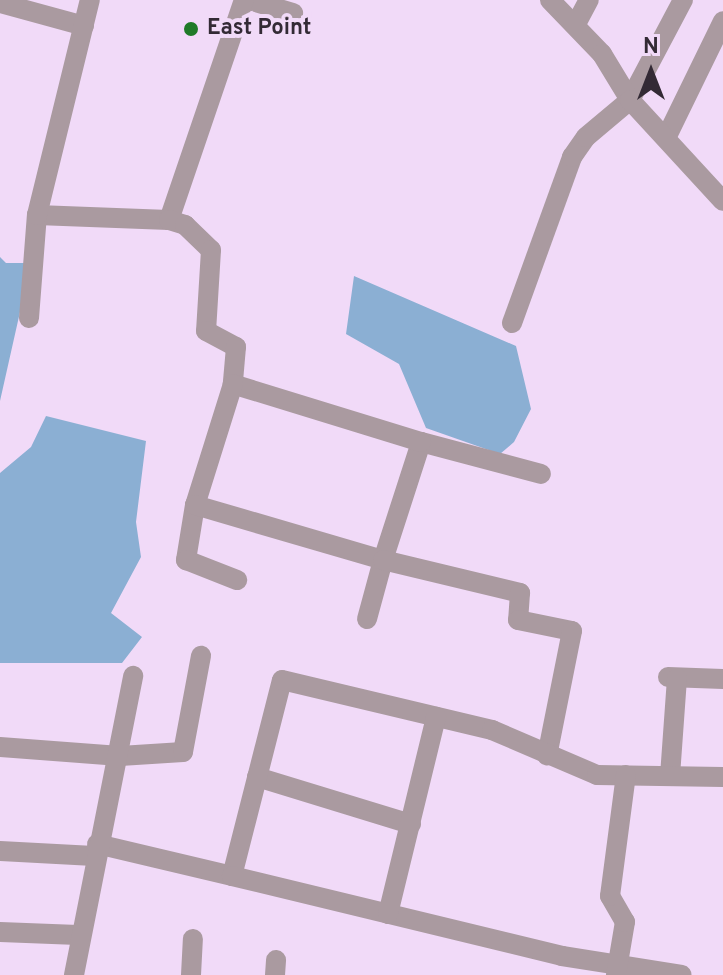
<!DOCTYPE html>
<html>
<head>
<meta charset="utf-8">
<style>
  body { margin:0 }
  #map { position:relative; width:723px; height:975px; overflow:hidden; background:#f1daf8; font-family:Overpass,sans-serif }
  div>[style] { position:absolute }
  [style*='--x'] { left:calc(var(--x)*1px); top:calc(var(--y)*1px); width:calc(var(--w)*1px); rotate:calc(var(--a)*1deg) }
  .water>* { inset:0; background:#8bafd3 }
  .minor>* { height:20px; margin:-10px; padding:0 10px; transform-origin:10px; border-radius:10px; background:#aa9aa0 }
  .tertiary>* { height:20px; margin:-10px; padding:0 10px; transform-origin:10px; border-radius:10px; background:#aa9aa0 }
  .dots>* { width:22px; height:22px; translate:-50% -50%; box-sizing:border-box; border:4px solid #f1daf8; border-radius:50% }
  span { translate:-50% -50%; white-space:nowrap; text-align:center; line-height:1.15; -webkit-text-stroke:8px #f1daf8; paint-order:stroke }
  .poi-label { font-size:22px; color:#332a35; font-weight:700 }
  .left { translate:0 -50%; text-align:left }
  .north { position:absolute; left:611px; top:32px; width:80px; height:80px; -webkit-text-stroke:6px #f1daf8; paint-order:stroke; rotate:0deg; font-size:22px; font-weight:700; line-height:32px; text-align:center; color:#332a35 }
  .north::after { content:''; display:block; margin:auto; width:28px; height:36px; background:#332a35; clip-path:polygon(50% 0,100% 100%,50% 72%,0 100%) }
</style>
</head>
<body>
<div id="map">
  <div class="water">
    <i style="clip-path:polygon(0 257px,6px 263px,31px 263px,0 401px)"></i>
    <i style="clip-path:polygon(354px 276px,516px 346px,531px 409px,514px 442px,500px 454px,426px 428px,399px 364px,346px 334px)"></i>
    <i style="clip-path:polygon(46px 416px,146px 441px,136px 522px,141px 557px,111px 613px,142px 637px,122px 663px,0 663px,0 473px,31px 447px)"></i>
  </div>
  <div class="minor">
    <i style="--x:249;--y:0;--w:46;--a:16.5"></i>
    <i style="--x:0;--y:3;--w:87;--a:15.3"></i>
    <i style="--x:576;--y:24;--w:27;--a:-62"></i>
    <i style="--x:666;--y:138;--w:130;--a:-64"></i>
    <i style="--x:37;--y:215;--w:132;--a:2.2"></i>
    <i style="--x:169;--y:220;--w:232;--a:-71.2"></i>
    <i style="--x:169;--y:220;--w:17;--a:17"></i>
    <i style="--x:185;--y:225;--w:36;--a:44"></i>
    <i style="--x:211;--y:250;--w:81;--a:93.5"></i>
    <i style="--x:206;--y:331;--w:34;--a:28"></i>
    <i style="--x:236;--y:347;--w:37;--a:95"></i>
    <i style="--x:29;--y:318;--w:103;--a:-85.6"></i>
    <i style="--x:37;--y:215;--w:221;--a:-76.2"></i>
    <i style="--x:512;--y:323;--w:177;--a:-70.1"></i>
    <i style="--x:572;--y:157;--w:24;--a:-55"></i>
    <i style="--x:586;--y:137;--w:57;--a:-40.1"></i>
    <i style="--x:630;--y:100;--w:113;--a:-62.1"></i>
    <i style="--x:421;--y:442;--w:124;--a:14.9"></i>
    <i style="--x:195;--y:505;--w:56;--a:99.3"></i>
    <i style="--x:186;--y:560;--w:55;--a:21.4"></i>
    <i style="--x:367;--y:619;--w:61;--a:-74.8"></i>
    <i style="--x:383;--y:560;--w:124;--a:-72.1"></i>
    <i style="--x:421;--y:442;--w:197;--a:-162.9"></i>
    <i style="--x:233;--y:384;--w:127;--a:107.4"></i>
    <i style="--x:195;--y:505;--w:196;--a:16.3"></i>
    <i style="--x:383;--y:560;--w:141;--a:13.5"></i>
    <i style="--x:520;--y:593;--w:27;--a:94"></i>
    <i style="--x:518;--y:620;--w:55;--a:11.5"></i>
    <i style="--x:572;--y:631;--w:127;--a:101.3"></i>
    <i style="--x:668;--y:677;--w:55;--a:2.1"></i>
    <i style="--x:0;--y:747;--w:120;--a:4.3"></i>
    <i style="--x:120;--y:756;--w:63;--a:-3.6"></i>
    <i style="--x:183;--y:752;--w:98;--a:-79.4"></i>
    <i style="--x:670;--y:776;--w:98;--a:-85.9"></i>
    <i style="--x:257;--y:777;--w:161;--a:17"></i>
    <i style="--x:97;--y:844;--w:139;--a:13.3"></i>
    <i style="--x:232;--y:876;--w:202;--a:-75.7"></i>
    <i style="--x:282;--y:680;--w:216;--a:13.4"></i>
    <i style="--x:492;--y:730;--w:114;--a:23.2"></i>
    <i style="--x:597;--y:775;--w:126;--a:0.9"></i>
    <i style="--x:0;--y:851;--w:94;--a:3"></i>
    <i style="--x:232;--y:876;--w:340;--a:13.6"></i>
    <i style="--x:562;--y:956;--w:121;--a:9"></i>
    <i style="--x:388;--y:914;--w:203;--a:-76.3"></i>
    <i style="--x:0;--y:932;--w:78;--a:2.2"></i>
    <i style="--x:74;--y:975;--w:305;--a:-78.8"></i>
    <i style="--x:191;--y:975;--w:36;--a:-87"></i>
    <i style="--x:275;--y:975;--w:15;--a:-86"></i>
    <i style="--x:616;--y:975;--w:54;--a:-80.4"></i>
    <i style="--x:625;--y:922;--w:30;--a:-120"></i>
    <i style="--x:610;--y:896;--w:122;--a:-82.5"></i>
  </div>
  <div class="tertiary">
    <i style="--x:550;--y:0;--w:75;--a:46.1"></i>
    <i style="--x:602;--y:54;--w:54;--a:58.7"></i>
    <i style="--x:630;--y:100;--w:137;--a:47.4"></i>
  </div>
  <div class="dots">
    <i style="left:191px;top:29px;background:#1f7a28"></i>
  </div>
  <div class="poi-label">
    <span class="left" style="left:207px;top:29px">East Point</span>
  </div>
  <div class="north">N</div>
</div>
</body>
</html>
